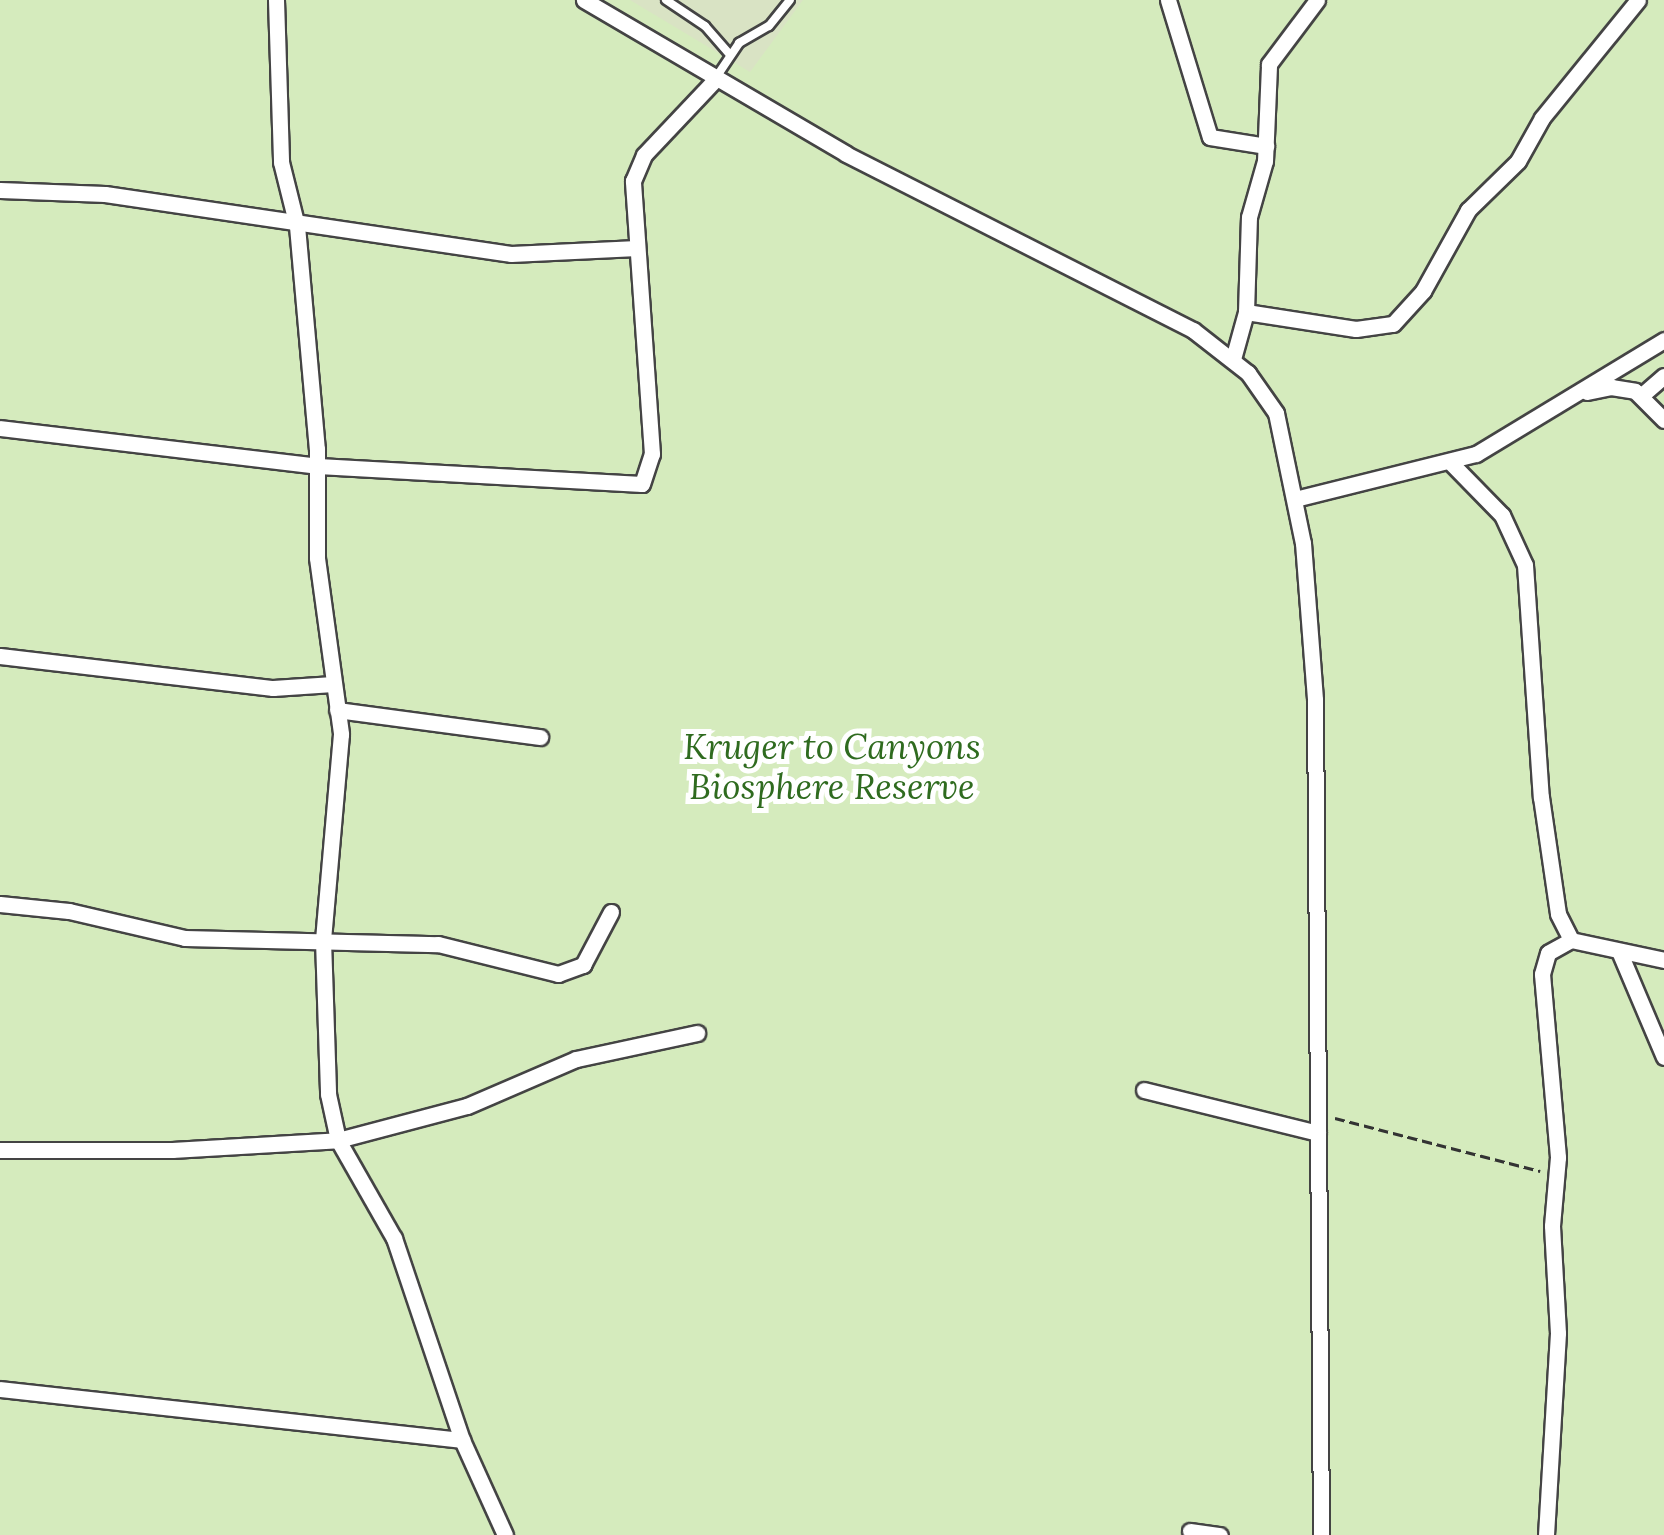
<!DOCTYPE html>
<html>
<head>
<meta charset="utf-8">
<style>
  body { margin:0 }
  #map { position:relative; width:1664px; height:1535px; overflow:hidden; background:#fffdf5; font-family:Lora,serif }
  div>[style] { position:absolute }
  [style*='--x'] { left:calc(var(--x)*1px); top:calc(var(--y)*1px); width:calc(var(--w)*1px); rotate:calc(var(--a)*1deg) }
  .green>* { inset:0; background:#d5ebbd; transform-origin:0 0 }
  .cemetery>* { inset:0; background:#d9e3c4 }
  .path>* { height:2.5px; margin-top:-1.25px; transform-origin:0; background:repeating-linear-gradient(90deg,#333 0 10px,transparent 0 15px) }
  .roads { filter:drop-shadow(2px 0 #444) drop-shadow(-2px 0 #444) drop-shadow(0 2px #444) drop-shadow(0 -2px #444) }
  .service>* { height:8px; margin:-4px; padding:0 4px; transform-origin:4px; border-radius:4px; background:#fff }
  .minor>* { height:15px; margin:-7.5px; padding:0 7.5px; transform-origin:7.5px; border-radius:7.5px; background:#fff }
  span { translate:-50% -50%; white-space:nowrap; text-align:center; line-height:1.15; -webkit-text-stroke:10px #fff; paint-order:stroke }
  .park-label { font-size:35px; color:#2f6b1f; font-style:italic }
</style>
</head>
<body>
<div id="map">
  <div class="green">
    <i style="left:0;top:0;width:1664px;height:1535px"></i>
  </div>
  <div class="cemetery">
    <i style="clip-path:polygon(630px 0,803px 0,750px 72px)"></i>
  </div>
  <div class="path">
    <i style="--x:1335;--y:1118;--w:212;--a:14.5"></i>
  </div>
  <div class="roads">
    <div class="service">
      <i style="--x:666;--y:0;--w:47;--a:33.7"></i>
      <i style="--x:705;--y:26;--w:38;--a:49"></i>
      <i style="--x:717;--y:76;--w:40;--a:-56"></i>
      <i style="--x:739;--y:43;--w:34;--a:-30"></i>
      <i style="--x:769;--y:26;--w:33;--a:-51"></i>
    </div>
    <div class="minor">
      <i style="--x:276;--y:0;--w:162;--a:88.2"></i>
      <i style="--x:281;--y:162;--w:66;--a:76"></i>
      <i style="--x:297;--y:226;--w:224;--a:84.9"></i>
      <i style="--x:317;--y:449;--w:109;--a:90"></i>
      <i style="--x:317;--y:558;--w:178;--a:82.2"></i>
      <i style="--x:341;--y:734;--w:207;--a:95"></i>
      <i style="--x:323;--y:940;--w:154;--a:88.1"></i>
      <i style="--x:328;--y:1094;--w:47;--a:77.7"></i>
      <i style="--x:338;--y:1140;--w:113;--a:60.3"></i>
      <i style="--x:394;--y:1238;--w:213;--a:71.4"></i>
      <i style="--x:462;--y:1440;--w:104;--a:65.6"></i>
      <i style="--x:584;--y:0;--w:304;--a:30.4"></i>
      <i style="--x:846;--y:154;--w:389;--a:26.9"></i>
      <i style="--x:1193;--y:330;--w:70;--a:38"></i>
      <i style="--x:1248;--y:373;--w:49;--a:55"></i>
      <i style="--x:1276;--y:413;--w:133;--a:78.3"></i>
      <i style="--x:1303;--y:543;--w:157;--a:85.6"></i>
      <i style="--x:1315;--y:700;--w:835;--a:89.59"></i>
      <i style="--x:1168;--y:0;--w:143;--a:73"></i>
      <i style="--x:1210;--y:137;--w:57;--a:9.1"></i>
      <i style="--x:0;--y:190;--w:105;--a:2.2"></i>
      <i style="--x:105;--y:194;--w:410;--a:8.4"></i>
      <i style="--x:511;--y:254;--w:126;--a:-2.7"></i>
      <i style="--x:1246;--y:312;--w:111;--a:8.8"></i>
      <i style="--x:1356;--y:329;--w:37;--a:-8"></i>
      <i style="--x:1393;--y:324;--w:45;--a:-47.7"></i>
      <i style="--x:1423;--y:291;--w:93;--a:-60.9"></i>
      <i style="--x:1468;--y:210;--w:70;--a:-44.4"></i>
      <i style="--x:1518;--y:161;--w:49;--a:-60.8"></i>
      <i style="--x:1542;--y:118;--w:152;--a:-50.9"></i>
      <i style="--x:1233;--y:359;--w:49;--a:-74.5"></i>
      <i style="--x:1246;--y:312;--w:95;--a:-88.2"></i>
      <i style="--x:1249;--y:217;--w:58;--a:-74.1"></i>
      <i style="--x:1265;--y:161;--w:97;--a:-87.6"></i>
      <i style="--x:1269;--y:64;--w:80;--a:-53.1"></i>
      <i style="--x:1587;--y:392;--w:25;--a:-12"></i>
      <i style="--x:1611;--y:387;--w:24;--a:9"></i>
      <i style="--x:1635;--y:391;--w:41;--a:45"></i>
      <i style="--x:1642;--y:395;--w:29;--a:-41"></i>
      <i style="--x:0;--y:428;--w:320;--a:6.8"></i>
      <i style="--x:318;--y:466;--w:324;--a:3.2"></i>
      <i style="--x:642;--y:484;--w:32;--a:-72"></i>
      <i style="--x:652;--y:454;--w:274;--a:-94"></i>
      <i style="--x:633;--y:181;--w:28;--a:-67"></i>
      <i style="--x:644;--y:155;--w:103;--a:-46.6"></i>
      <i style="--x:1451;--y:463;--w:73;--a:45.6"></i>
      <i style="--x:1502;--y:515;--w:55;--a:65.3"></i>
      <i style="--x:1525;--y:565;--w:233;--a:86.1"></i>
      <i style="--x:1541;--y:797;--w:118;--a:81.7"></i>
      <i style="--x:1558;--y:914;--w:29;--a:63"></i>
      <i style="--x:1571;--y:940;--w:26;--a:151"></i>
      <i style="--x:1548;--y:953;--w:22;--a:106"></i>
      <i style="--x:1542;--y:974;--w:184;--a:85"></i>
      <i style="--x:1558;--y:1157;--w:69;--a:95"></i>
      <i style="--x:1552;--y:1226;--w:107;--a:86.8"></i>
      <i style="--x:1558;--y:1333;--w:202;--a:93.4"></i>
      <i style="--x:1295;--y:499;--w:187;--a:-14"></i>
      <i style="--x:1476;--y:454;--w:220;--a:-31.2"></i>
      <i style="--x:0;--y:656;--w:275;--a:6.7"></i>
      <i style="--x:273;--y:688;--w:60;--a:-3.8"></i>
      <i style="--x:337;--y:710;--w:205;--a:7.6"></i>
      <i style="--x:0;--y:904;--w:69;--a:5.8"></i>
      <i style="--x:69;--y:911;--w:119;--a:13.1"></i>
      <i style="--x:185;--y:938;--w:253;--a:1.4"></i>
      <i style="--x:438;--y:944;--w:124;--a:14"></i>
      <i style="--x:558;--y:974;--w:27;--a:-20"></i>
      <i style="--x:583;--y:965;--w:60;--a:-62.2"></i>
      <i style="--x:1571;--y:940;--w:95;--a:12.1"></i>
      <i style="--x:1619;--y:951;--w:115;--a:67"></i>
      <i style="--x:1144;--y:1090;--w:179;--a:13.9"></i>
      <i style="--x:0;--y:1150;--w:172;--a:0"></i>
      <i style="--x:172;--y:1150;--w:166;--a:-3.4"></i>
      <i style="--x:338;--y:1140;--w:133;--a:-14.8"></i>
      <i style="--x:467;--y:1106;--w:119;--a:-23.3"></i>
      <i style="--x:576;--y:1059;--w:124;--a:-12.1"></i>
      <i style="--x:0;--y:1389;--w:465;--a:6.3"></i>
      <i style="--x:1190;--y:1531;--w:30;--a:8"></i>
    </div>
  </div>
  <div class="park-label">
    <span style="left:832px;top:767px">Kruger to Canyons<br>Biosphere Reserve</span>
  </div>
</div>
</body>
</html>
